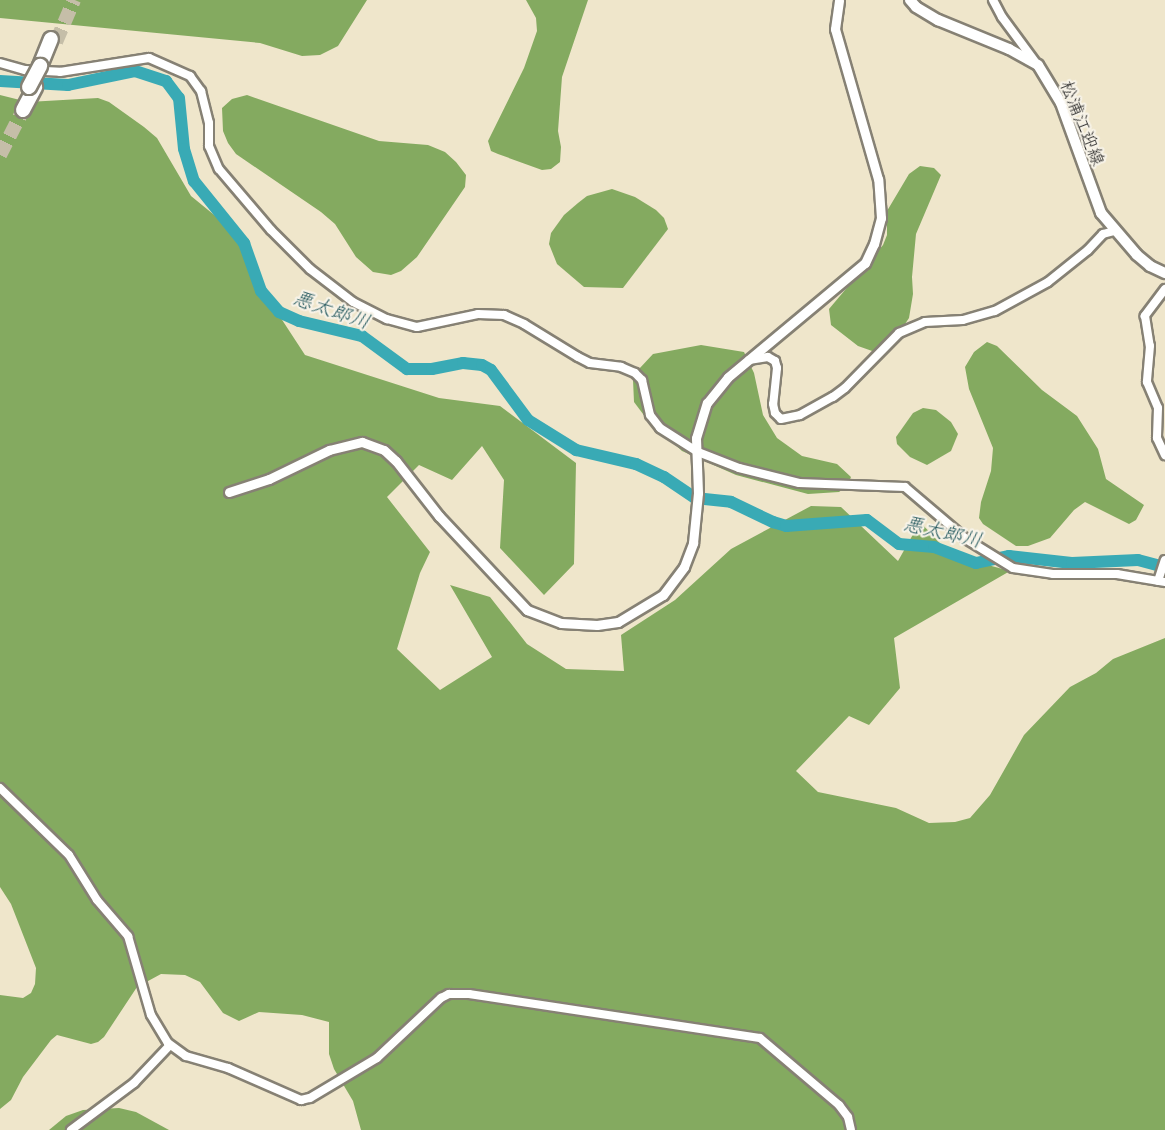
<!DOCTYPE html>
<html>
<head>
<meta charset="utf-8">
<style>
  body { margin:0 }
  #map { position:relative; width:1165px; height:1130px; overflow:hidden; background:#efe6cb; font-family:Mali,"Klee One",sans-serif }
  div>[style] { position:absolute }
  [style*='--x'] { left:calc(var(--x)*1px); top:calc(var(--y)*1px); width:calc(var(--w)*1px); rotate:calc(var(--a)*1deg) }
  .forest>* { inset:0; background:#84aa60 }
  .river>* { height:12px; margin:-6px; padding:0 6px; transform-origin:6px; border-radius:6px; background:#39aab5 }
  .motorway-tunnel>* { height:14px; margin-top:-7px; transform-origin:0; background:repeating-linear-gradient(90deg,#c5bea8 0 14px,transparent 0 21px) }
  .roads { filter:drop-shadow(2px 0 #868174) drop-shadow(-2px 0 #868174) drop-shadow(0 2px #868174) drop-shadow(0 -2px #868174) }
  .minor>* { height:8px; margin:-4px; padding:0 4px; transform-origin:4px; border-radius:4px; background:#fff }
  .tertiary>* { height:9px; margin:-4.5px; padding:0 4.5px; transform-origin:4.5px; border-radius:4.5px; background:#fff }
  .secondary>* { height:10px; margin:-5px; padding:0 5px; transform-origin:5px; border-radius:5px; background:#fff }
  .motorway>* { height:14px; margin:-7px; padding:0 7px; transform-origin:7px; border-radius:7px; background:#fff }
  .bridges { filter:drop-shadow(2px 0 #868174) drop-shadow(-2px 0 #868174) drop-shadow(0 2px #868174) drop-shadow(0 -2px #868174) }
  .motorway-bridge>* { height:14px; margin:-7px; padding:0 7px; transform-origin:7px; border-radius:7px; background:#fff }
  span { translate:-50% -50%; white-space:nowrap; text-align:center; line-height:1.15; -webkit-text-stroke:4.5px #f7f3e8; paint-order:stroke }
  .street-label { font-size:18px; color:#1c1c1c }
  .water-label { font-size:20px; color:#295c61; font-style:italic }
</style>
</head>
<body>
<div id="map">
  <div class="forest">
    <i style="clip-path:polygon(0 0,367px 0,338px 46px,320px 55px,302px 56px,260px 43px,0 18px)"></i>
    <i style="clip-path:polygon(526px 0,588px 0,562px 77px,558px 131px,561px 147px,560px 162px,551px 169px,542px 170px,498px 154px,491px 151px,488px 141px,524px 68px,537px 31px,536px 18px)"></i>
    <i style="clip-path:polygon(0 95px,28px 102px,98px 98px,109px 102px,144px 127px,157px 138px,191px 196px,246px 241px,259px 269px,258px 283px,305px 355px,439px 398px,500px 406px,576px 463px,574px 564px,544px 595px,500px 548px,504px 480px,482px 446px,452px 480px,419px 465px,387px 497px,430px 552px,420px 573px,397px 649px,440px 690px,492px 657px,450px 585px,490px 597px,527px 644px,566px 669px,624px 671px,621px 635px,675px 600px,731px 549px,811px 506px,841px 507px,898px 561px,920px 522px,951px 555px,1010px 571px,894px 638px,900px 688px,869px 725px,849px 716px,796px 771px,818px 792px,896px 808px,929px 823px,955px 822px,970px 818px,990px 795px,1024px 735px,1070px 687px,1096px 673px,1113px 659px,1165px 638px,1165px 1130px,361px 1130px,353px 1101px,334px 1069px,329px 1054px,329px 1022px,302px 1015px,259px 1012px,239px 1021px,223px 1013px,200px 982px,185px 975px,161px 974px,137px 987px,104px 1037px,98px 1042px,91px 1044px,57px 1035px,51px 1040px,23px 1077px,11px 1100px,0 1109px,0 995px,23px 998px,31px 993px,35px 984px,36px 968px,11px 904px,0 887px)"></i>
    <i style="clip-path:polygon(247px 95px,379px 141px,428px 145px,445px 152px,456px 162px,466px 175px,465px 187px,417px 257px,401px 271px,391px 275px,373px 272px,356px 257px,335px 224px,321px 212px,236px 154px,228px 143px,223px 131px,222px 108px,232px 99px)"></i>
    <i style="clip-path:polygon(920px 166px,934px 168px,941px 175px,916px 234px,912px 277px,913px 294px,909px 318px,899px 333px,875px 352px,858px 346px,831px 325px,829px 309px,883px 245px,887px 235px,887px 211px,909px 174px)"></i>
    <i style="clip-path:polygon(612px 189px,635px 197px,656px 210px,664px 218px,668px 229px,623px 288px,584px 287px,557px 264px,549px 244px,551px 233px,564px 215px,578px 203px,587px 196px)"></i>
    <i style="clip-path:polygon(987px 342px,997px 346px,1042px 390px,1077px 416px,1098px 449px,1106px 479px,1144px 505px,1136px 520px,1129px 524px,1085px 502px,1074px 510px,1050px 538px,1028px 546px,1016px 546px,983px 524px,979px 518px,981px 502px,991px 471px,993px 448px,969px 389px,965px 367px,974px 352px)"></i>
    <i style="clip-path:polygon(701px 345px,744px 352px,754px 373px,763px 415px,777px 438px,802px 456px,837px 464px,851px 477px,847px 486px,839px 492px,808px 494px,736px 475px,682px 451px,646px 418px,634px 402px,633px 380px,639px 369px,653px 354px)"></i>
    <i style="clip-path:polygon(923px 408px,936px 410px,951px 422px,958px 434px,951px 451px,927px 465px,910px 457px,897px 444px,896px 437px,913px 413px)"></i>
    <i style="clip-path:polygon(119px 1108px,136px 1112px,169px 1130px,49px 1130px,66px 1116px,83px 1110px)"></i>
  </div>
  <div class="river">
    <i style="--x:0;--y:81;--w:68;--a:3.4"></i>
    <i style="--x:68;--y:85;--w:68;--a:-11.8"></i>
    <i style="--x:135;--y:71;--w:33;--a:18"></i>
    <i style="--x:166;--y:81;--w:21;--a:53"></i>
    <i style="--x:179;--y:98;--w:51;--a:84.4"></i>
    <i style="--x:184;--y:149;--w:34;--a:73"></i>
    <i style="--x:194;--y:181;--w:80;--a:51.1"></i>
    <i style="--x:244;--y:243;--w:51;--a:70.5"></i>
    <i style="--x:261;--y:291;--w:28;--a:49"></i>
    <i style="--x:279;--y:312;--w:22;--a:24"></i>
    <i style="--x:299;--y:321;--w:65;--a:13.4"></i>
    <i style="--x:362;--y:336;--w:56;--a:36.3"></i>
    <i style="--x:407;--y:369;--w:25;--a:0"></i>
    <i style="--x:432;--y:369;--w:32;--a:-11"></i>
    <i style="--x:463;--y:363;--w:19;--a:6"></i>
    <i style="--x:482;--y:365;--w:10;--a:29"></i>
    <i style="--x:491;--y:370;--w:62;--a:53.5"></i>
    <i style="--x:528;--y:420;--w:57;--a:32"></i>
    <i style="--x:576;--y:450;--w:62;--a:13.1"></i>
    <i style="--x:636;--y:464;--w:31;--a:25"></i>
    <i style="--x:664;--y:477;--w:37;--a:34"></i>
    <i style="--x:695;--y:498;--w:36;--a:6"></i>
    <i style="--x:731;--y:502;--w:47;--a:25.5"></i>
    <i style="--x:773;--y:522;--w:14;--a:17"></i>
    <i style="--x:786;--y:526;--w:81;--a:-4.2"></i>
    <i style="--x:867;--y:520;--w:40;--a:37"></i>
    <i style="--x:899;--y:544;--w:35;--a:5"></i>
    <i style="--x:934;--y:547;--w:45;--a:20.9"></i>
    <i style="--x:976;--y:563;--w:34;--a:-12"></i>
    <i style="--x:1009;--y:556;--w:63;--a:6.3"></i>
    <i style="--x:1072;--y:563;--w:66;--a:-2.6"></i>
    <i style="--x:1138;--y:560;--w:28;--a:15"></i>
  </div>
  <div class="motorway-tunnel">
    <i style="--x:56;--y:42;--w:46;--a:-66.8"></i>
    <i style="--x:0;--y:155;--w:51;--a:-62.9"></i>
  </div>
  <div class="roads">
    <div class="minor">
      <i style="--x:993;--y:0;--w:19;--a:62"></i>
      <i style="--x:1002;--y:17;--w:57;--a:53.5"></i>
      <i style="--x:0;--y:63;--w:26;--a:16"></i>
      <i style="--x:25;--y:70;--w:35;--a:3"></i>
      <i style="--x:60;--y:72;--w:90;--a:-8.9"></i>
      <i style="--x:149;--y:58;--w:45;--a:23.7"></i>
      <i style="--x:190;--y:76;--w:19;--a:54"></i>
      <i style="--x:201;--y:91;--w:33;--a:76"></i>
      <i style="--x:209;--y:123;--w:23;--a:90"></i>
      <i style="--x:209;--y:146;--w:25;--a:67"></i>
      <i style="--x:219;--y:169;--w:80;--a:49.6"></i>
      <i style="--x:271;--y:230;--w:55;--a:45"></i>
      <i style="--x:310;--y:269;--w:54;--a:37.5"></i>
      <i style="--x:353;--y:302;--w:38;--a:27"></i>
      <i style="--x:387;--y:319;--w:31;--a:15"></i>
      <i style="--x:417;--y:327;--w:62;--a:-12"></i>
      <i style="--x:478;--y:314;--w:26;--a:2"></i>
      <i style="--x:504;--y:315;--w:22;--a:24"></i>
      <i style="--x:524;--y:324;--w:63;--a:31.4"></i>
      <i style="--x:578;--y:357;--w:13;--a:27"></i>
      <i style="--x:590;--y:363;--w:31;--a:7"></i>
      <i style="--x:621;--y:367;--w:15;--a:23"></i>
      <i style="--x:635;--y:373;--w:10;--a:45"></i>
      <i style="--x:642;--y:380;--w:36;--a:77"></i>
      <i style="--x:650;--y:415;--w:16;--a:52"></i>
      <i style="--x:660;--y:428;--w:45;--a:32.3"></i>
      <i style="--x:698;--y:452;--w:44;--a:21.3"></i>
      <i style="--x:739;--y:468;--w:62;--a:14"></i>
      <i style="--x:799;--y:483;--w:106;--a:2.2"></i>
      <i style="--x:905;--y:487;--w:80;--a:40.4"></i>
      <i style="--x:966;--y:539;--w:55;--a:31.7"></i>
      <i style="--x:1013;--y:568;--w:40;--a:8.5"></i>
      <i style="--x:1053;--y:574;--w:64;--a:0"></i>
      <i style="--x:1117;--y:574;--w:49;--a:9.5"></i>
      <i style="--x:1165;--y:289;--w:34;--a:127"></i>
      <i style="--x:1145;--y:316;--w:30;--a:81"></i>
      <i style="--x:1150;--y:346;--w:36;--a:95"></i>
      <i style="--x:1147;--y:382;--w:28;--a:67"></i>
      <i style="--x:1158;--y:408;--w:30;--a:92"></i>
      <i style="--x:1157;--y:438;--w:19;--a:65"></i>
      <i style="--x:749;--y:360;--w:19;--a:-9"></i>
      <i style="--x:768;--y:357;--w:8;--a:30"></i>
      <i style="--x:775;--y:361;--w:7;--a:74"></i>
      <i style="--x:777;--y:368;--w:36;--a:96"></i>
      <i style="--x:773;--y:404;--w:9;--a:77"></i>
      <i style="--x:775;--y:413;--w:8;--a:45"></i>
      <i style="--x:781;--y:419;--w:19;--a:-12"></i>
      <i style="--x:800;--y:415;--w:38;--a:-29"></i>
      <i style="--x:833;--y:397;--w:15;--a:-37"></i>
      <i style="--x:845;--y:388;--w:77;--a:-45.5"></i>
      <i style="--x:899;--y:333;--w:28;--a:-23"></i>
      <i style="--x:925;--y:322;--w:38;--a:-3"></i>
      <i style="--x:963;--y:320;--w:33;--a:-16"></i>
      <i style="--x:995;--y:311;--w:60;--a:-28.7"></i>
      <i style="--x:1048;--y:282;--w:51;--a:-38.7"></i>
      <i style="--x:1088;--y:250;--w:22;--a:-47"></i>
      <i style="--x:1103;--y:234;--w:11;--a:-15"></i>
      <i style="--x:1158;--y:581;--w:22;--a:-72"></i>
      <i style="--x:0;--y:788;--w:96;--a:44.2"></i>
      <i style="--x:69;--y:855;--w:53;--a:58.1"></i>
      <i style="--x:97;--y:900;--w:48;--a:49.3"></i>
      <i style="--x:128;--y:936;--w:82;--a:73.8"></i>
      <i style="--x:151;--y:1015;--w:33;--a:59"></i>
      <i style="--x:168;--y:1043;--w:22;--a:36"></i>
      <i style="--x:186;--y:1056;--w:44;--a:15.9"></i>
      <i style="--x:228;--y:1068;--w:80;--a:23.7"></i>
      <i style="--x:301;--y:1100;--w:9;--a:-13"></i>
      <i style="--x:310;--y:1098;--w:78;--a:-30.8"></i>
      <i style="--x:377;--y:1058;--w:88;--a:-43.2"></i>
      <i style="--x:441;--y:998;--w:9;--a:-27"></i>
      <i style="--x:449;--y:994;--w:20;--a:0"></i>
      <i style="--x:469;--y:994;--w:294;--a:8.6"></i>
      <i style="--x:760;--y:1038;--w:104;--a:40.3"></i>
      <i style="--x:839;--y:1105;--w:15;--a:53"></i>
      <i style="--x:848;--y:1117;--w:13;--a:77"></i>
      <i style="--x:71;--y:1130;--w:79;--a:-36.7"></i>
      <i style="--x:134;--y:1083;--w:52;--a:-46.5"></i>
    </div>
    <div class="tertiary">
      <i style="--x:229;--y:492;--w:42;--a:-18"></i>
      <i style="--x:269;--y:479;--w:67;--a:-25.8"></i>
      <i style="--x:329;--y:450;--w:34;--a:-14"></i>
      <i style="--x:362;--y:442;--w:23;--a:20"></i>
      <i style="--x:384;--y:450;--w:16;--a:43"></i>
      <i style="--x:396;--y:461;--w:70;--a:52"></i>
      <i style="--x:439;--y:516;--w:129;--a:46.9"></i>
      <i style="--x:527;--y:610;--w:36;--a:21"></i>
      <i style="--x:561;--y:623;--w:36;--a:3"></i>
      <i style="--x:597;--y:625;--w:21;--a:-8"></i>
      <i style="--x:618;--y:622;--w:52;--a:-31"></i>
      <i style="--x:663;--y:595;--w:35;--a:-53"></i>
      <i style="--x:684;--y:567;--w:26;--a:-69"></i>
      <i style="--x:693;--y:543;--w:50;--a:-84.3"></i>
      <i style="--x:698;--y:493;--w:55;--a:-92.1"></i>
      <i style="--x:696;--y:438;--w:37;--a:-73"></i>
      <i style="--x:707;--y:403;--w:33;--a:-51"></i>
      <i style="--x:728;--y:377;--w:178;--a:-39.8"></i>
      <i style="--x:865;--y:263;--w:21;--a:-65"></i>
      <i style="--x:874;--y:244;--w:27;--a:-75"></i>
      <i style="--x:881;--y:218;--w:39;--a:-94"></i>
      <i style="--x:878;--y:179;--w:156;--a:-106"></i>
      <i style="--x:835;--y:29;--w:29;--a:-82"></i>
    </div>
    <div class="secondary">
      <i style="--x:910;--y:0;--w:9;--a:49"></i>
      <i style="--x:916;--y:7;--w:26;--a:31"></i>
      <i style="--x:938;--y:20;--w:77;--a:22.2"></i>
      <i style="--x:1009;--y:49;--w:33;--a:29"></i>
      <i style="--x:1038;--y:65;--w:44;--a:58.8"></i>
      <i style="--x:1061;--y:103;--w:117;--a:70"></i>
      <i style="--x:1101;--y:213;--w:55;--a:49.4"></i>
      <i style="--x:1137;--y:255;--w:17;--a:40"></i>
      <i style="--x:1150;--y:266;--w:17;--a:25"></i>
    </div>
    <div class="motorway">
      <i style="--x:40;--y:66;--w:29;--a:-68"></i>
      <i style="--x:23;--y:110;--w:26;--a:-62"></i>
    </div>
  </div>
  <div class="bridges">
    <div class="motorway-bridge">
      <i style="--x:29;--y:87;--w:24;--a:-62"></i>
    </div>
  </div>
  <div class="street-label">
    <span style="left:1083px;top:123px;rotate:68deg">松浦江迎線</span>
  </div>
  <div class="water-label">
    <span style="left:332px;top:309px;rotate:19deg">悪太郎川</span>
    <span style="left:943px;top:531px;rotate:13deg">悪太郎川</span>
  </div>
</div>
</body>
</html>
